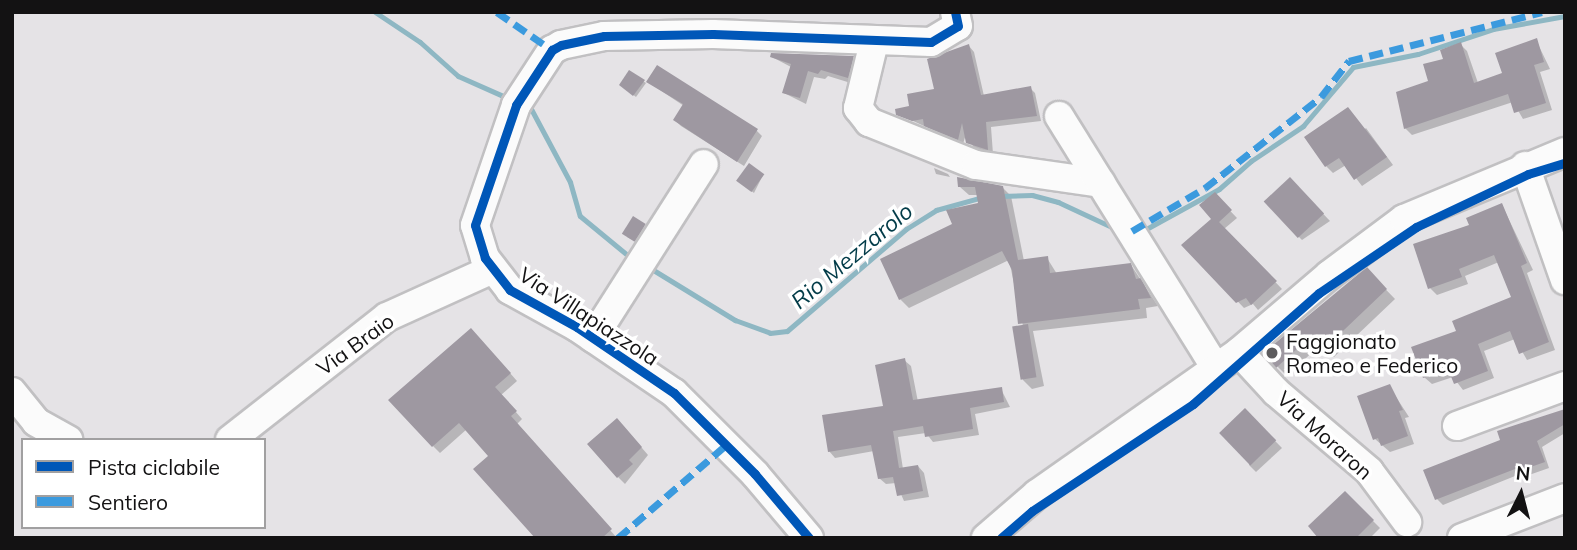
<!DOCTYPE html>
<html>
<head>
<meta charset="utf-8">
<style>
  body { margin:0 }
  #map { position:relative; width:1577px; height:550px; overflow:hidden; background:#e5e3e6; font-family:Mulish,sans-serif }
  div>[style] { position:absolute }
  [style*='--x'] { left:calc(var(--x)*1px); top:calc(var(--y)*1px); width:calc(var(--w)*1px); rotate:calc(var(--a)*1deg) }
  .shadow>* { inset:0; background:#0003 }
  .stream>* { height:5px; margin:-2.5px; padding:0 2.5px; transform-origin:2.5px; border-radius:2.5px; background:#8eb7c3 }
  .building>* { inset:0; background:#9e98a1; transform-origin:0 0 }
  .roads { filter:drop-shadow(2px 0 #c1c0c2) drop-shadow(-2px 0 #c1c0c2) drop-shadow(0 2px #c1c0c2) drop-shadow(0 -2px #c1c0c2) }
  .minor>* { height:28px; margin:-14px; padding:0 14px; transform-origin:14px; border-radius:14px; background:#fbfbfb }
  .quiet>* { height:7px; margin-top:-3.5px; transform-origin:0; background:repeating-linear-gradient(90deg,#3b9ade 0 14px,transparent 0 21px) }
  .cycleway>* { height:9px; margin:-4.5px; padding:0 4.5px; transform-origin:4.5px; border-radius:4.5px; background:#0057b8 }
  .dots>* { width:19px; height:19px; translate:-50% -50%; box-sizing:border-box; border:4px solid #fff; border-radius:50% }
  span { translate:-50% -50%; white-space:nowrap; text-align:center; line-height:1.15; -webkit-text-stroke:7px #fff; paint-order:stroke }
  .street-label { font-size:21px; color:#131213 }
  .poi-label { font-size:21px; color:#131213 }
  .left { translate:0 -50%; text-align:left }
  .water-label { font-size:23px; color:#023b48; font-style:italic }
  .frame { position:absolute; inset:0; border:14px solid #131213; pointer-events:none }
  .legend { position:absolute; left:21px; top:438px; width:245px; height:91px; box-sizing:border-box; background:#fff; border:2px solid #a1a0a1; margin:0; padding:9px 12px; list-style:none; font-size:21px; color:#131213 }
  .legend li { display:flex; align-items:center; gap:14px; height:35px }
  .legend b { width:35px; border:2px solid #a1a0a1 }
  .north { position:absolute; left:1486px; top:459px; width:70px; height:70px; -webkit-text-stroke:5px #fff; paint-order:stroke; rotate:6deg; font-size:19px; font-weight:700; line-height:28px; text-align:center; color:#131213 }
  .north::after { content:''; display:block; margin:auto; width:24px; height:32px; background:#131213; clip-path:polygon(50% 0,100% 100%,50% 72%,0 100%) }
</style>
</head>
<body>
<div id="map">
  <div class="shadow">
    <i style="clip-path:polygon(1536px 40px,1550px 69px,1540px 72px,1552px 110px,1523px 119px,1513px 102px,1412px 135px,1405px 128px,1431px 82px,1460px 44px,1467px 51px,1478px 83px,1504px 74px)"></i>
    <i style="clip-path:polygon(969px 46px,974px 52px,984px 96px,1030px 88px,1035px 93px,1041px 121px,991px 127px,993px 154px,974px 148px,966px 134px,963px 144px,898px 114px,936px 91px)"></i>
    <i style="clip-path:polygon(772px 57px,853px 58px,859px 64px,854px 84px,828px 76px,825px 79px,814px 77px,806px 104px,784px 93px,791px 67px)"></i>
    <i style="clip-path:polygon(629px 72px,646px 83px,636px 97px,621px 85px)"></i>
    <i style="clip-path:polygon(648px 82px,756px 130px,762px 136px,744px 166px,681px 126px,675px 120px,684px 106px)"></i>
    <i style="clip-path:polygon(1366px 128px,1393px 165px,1362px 186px,1346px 165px,1333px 173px,1326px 166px)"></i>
    <i style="clip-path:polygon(934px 168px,948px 174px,950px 177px,936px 174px)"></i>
    <i style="clip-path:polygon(763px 175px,754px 193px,741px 183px)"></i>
    <i style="clip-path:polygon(1290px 179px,1330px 221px,1302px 240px,1295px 233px)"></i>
    <i style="clip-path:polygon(960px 187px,1002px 187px,1011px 196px,1024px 261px,1047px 258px,1057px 274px,1131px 265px,1158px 306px,1146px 308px,1147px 318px,1033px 331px,1044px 386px,1032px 389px,1023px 380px,1023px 326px,1009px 260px,909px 308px,900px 299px,954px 225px,980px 204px,978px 195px,969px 195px)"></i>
    <i style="clip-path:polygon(1215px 195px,1237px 218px,1224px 229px,1282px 289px,1258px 310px,1253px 304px,1244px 308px,1184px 245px,1214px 219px)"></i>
    <i style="clip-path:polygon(1502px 205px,1533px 270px,1527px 273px,1555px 350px,1527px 360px,1515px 339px,1484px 351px,1494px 378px,1463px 390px,1453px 377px,1432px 384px,1424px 377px,1458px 332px,1513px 298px,1499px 262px,1465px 276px,1468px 284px,1437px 295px,1430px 288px,1472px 226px)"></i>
    <i style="clip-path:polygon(645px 225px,637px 242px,627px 237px)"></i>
    <i style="clip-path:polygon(1367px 270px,1395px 299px,1334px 357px,1321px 344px,1287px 376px,1265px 354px)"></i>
    <i style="clip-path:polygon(478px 337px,517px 381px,501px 395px,522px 419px,517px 424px,617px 538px,537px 538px,490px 456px,467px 429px,440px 453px,433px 446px)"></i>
    <i style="clip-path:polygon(904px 360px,911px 366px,918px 402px,1001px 389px,1010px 407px,975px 414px,979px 435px,933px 442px,926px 433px,898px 437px,903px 469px,918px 466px,924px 473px,929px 497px,904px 501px,896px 483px,886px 484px,879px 478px,874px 451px,835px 458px,829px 451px,885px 407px)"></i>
    <i style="clip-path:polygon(1389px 386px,1409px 417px,1405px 418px,1414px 444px,1390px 452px,1375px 439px,1359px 397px)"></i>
    <i style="clip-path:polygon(1245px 410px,1282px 448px,1256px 472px,1249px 465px)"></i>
    <i style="clip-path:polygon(1565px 411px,1565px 433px,1542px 447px,1549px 468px,1523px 477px,1520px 474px,1443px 505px,1437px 499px,1503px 441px)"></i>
    <i style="clip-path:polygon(624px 427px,648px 455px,625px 484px,618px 477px)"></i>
    <i style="clip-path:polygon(1345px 493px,1380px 528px,1370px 538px,1320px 538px)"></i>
  </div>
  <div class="stream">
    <i style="--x:375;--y:12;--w:54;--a:33.7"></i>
    <i style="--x:420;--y:42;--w:51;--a:41.8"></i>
    <i style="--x:458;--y:76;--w:57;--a:23.9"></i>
    <i style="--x:530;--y:107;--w:85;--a:61.9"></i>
    <i style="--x:570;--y:182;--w:35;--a:74"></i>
    <i style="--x:580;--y:216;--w:66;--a:39.5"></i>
    <i style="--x:1000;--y:196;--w:32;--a:-2"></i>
    <i style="--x:1032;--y:195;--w:27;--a:15"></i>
    <i style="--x:1058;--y:202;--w:64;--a:25"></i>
    <i style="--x:1148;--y:228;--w:81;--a:-28.8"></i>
    <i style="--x:1219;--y:189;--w:43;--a:-41.2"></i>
    <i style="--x:1251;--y:161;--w:63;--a:-33.9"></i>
    <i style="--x:1303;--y:126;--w:77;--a:-49.7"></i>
    <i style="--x:1353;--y:67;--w:66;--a:-11.3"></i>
    <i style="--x:1418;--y:54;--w:79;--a:-18.4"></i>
    <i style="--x:1493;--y:29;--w:73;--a:-10.2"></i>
    <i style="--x:650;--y:268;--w:100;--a:31.5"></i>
    <i style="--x:735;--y:320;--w:37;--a:20"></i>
    <i style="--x:770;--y:333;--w:17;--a:-7"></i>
    <i style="--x:787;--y:331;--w:157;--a:-40.6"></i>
    <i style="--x:906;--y:229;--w:36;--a:-32"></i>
    <i style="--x:936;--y:210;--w:49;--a:-15.5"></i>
  </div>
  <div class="building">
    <i style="clip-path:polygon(1537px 38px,1544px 62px,1534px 65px,1546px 103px,1514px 113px,1508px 94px,1404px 129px,1396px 92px,1428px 81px,1423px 64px,1443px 59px,1440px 50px,1461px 42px,1474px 83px,1502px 73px,1495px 53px)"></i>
    <i style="clip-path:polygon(969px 44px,981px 95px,1031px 86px,1037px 116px,986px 122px,988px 150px,966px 143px,962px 123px,958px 140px,924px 126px,923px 119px,912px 121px,896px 115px,895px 109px,909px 106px,907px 94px,934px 89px,927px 59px)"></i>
    <i style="clip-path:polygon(771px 53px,854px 56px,848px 78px,821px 70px,818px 74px,808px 71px,800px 98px,782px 93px,791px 64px,770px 57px)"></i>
    <i style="clip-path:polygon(657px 65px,758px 129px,737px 162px,673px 120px,683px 104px,646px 82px)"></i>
    <i style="clip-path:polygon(629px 70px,645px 80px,633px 96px,619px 85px)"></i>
    <i style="clip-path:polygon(1348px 107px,1387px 157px,1354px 180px,1339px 158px,1325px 167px,1304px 137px)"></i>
    <i style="left:749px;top:163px;width:19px;height:22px;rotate:36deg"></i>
    <i style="clip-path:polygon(957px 177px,1003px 186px,1018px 260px,1048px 256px,1050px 273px,1131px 263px,1136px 279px,1141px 278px,1151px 298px,1138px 299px,1140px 309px,1018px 324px,1012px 270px,1002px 251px,899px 300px,880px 259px,952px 224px,946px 210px,978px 203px,975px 187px,958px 187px)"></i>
    <i style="left:1290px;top:177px;width:50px;height:36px;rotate:47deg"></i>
    <i style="clip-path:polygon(1215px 192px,1232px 210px,1219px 222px,1277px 281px,1251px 305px,1246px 298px,1236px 303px,1181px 245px,1211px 219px,1199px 205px)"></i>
    <i style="clip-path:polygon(1502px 203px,1527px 263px,1521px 266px,1549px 342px,1519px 354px,1510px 331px,1478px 344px,1488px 371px,1454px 384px,1448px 369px,1423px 378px,1411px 347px,1456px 331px,1452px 321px,1511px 297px,1494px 255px,1459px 269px,1462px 277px,1428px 289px,1413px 244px,1469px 225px,1466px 218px)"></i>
    <i style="left:633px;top:216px;width:15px;height:21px;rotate:32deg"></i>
    <i style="clip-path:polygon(1367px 267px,1387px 289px,1324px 349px,1311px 336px,1276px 368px,1263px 353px)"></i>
    <i style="left:1028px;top:324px;width:54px;height:16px;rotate:81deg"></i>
    <i style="clip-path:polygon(471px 328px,511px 373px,495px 387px,517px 411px,511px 416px,612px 529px,602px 538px,535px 538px,473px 469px,488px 456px,459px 423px,432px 447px,388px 400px)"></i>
    <i style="clip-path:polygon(905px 358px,913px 400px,1002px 387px,1004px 402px,970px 408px,973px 429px,925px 437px,923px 426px,893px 431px,899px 468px,918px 465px,923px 491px,897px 496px,893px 477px,878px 479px,871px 445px,828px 452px,822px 415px,883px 406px,875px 365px)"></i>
    <i style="clip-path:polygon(1390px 384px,1403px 410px,1399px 411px,1408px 436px,1381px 446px,1378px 438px,1373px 440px,1357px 396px)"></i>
    <i style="left:1245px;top:408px;width:45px;height:36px;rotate:46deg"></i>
    <i style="clip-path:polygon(1565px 409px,1565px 424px,1537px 441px,1545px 462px,1516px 472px,1515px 469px,1435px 500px,1423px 470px,1500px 440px,1497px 431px)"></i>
    <i style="clip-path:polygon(617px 418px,642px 447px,629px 460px,633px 464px,617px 478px,587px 444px)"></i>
    <i style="clip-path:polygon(1345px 491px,1374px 520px,1356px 538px,1318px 538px,1308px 526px)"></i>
  </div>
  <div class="roads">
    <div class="minor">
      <i style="--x:874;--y:42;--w:68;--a:103.6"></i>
      <i style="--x:858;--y:108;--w:18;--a:52"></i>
      <i style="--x:869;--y:122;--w:115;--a:21.9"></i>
      <i style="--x:976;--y:165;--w:126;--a:8.2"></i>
      <i style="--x:1059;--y:116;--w:297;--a:58.1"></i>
      <i style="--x:1525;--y:166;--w:121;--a:70.7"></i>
      <i style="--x:593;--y:338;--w:206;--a:-57.5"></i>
      <i style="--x:1239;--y:352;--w:54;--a:47.2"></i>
      <i style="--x:1276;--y:392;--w:122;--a:40.3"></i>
      <i style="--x:1369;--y:471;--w:64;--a:53.3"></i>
      <i style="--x:12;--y:392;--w:38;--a:51"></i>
      <i style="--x:36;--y:422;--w:37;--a:29"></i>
      <i style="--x:1457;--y:426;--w:115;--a:-20.3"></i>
      <i style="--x:230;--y:440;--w:199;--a:-38.1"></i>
      <i style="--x:387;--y:317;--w:116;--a:-24.4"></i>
      <i style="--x:809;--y:538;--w:84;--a:-130.2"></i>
      <i style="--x:755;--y:474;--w:115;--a:-135"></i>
      <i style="--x:674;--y:393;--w:117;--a:-145.8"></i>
      <i style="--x:577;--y:327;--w:77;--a:-151.1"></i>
      <i style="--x:510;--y:290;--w:41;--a:-128"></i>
      <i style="--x:485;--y:258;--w:34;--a:-107"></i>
      <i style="--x:475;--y:225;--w:127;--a:-71.1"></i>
      <i style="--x:516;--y:105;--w:66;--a:-56.8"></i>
      <i style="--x:552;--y:50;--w:10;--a:-29"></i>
      <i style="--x:561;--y:45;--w:44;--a:-11.8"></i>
      <i style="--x:604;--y:36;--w:109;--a:-1.1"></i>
      <i style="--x:713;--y:34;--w:218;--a:2.1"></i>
      <i style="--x:931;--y:42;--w:31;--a:-31"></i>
      <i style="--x:958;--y:26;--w:14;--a:-102"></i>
      <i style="--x:986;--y:538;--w:67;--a:-40.8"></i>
      <i style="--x:1037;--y:494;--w:247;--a:-35.1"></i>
      <i style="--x:1239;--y:352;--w:118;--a:-40.5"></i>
      <i style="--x:1329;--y:275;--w:94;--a:-36.7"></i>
      <i style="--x:1404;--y:219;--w:174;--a:-22.6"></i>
      <i style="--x:1462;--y:538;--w:110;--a:-21.2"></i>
    </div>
  </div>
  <div class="quiet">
    <i style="--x:497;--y:12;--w:67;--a:34.6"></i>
    <i style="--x:1132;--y:231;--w:85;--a:-30.5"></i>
    <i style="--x:1205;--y:188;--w:147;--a:-38.1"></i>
    <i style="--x:1321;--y:97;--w:46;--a:-52.1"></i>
    <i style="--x:1349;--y:61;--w:199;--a:-14.2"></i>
    <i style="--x:618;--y:538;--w:143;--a:-40.7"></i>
  </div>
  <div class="cycleway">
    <i style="--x:809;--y:538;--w:84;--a:-130.2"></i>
    <i style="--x:755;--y:474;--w:115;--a:-135"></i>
    <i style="--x:674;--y:393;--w:117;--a:-145.8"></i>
    <i style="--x:577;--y:327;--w:77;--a:-151.1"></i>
    <i style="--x:510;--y:290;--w:41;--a:-128"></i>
    <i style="--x:485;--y:258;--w:34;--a:-107"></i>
    <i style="--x:475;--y:225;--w:127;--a:-71.1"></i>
    <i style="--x:516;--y:105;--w:66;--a:-56.8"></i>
    <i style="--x:552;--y:50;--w:10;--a:-29"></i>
    <i style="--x:561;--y:45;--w:44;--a:-11.8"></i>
    <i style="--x:604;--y:36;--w:109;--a:-1.1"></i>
    <i style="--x:713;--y:34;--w:218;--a:2.1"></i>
    <i style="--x:931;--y:42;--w:31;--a:-31"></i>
    <i style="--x:958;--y:26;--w:14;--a:-102"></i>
    <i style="--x:1001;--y:538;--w:41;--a:-41.1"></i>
    <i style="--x:1032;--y:511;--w:193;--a:-33.6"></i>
    <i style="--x:1193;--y:404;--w:168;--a:-41.4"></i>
    <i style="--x:1319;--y:293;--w:117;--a:-34.2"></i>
    <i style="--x:1416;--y:227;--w:124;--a:-25.3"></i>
    <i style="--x:1528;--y:174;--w:39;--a:-17"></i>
  </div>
  <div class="dots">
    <i style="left:1272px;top:353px;background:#5c5b5d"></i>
  </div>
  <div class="street-label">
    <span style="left:589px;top:316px;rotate:33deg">Via Villapiazzola</span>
    <span style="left:355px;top:344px;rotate:-36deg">Via Braio</span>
    <span style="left:1325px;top:435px;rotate:42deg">Via Moraron</span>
  </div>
  <div class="poi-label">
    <span class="left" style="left:1286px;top:353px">Faggionato<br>Romeo e Federico</span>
  </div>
  <div class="water-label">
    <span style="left:852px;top:256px;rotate:-40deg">Rio Mezzarolo</span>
  </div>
  <div class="frame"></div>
  <ul class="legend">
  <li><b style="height:9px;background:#0057b8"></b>Pista ciclabile</li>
  <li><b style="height:9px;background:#3b9ade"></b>Sentiero</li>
  </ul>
  <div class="north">N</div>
</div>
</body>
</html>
